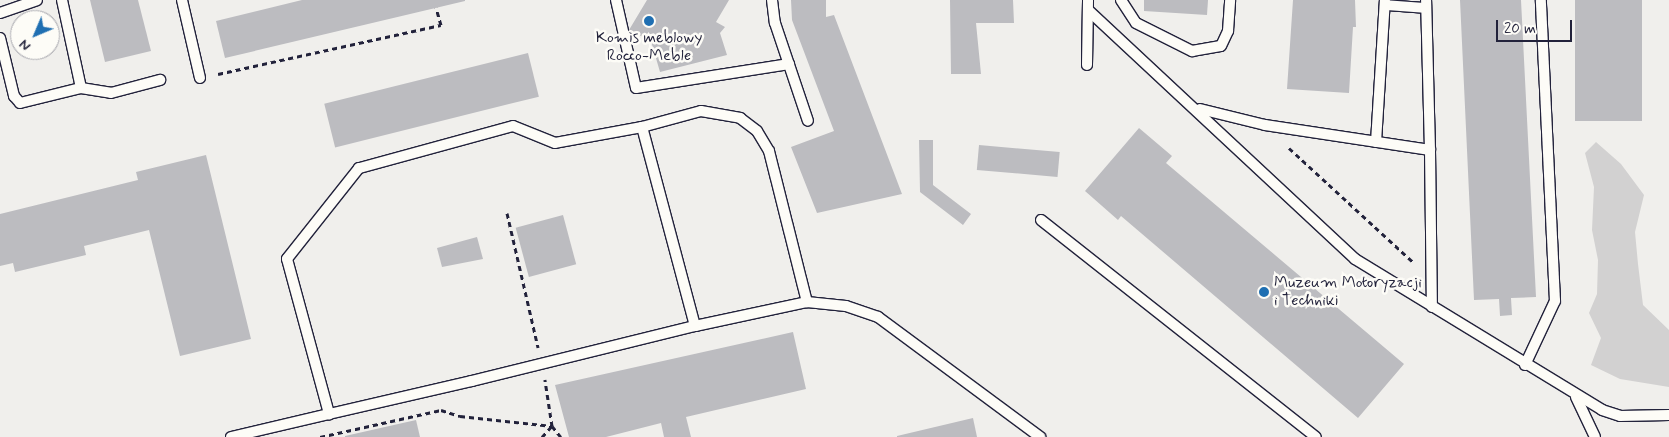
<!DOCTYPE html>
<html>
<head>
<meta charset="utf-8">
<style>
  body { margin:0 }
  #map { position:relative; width:1669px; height:437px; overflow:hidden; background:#f0efec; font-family:Mynerve,sans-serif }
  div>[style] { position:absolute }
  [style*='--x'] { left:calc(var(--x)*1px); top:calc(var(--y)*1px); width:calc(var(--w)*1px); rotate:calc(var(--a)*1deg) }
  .green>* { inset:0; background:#d2d1d1 }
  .building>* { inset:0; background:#bcbcc0; transform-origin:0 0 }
  .path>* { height:3px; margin-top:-1.5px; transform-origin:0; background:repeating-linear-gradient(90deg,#22223b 0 5px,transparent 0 9px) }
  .roads { filter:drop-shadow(1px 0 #22223b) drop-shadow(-1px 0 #22223b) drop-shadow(0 1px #22223b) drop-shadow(0 -1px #22223b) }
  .lane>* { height:10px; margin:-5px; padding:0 5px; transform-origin:5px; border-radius:5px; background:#fdfcf7 }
  .dots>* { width:14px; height:14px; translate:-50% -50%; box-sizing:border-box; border:2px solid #fdfcf7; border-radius:50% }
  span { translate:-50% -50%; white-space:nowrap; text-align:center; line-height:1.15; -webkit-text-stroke:5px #fdfcf7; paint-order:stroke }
  .poi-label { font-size:16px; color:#22223b }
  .left { translate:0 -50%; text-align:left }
  .north { position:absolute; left:10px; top:10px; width:50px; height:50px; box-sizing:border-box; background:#fdfcf7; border:1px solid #a5a5ac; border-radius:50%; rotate:225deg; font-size:14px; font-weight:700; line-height:20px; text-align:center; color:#22223b }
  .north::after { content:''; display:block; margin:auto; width:18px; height:22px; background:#1f6fb2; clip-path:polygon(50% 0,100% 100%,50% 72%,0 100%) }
  .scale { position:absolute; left:1496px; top:20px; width:76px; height:22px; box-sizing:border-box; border:2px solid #22223b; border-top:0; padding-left:6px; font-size:15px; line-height:18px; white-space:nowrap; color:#22223b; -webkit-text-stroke:4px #fdfcf7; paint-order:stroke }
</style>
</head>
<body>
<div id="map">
  <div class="green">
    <i style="clip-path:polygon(1596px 142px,1621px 164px,1644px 195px,1635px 232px,1638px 264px,1643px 305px,1669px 330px,1669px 387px,1620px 379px,1591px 365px,1601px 338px,1589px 313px,1597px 294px,1598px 260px,1592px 230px,1594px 187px,1585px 153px)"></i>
  </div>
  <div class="building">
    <i style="clip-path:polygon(90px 0,138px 0,151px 51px,105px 62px)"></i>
    <i style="clip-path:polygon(302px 0,465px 0,465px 1px,225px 58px,216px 21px)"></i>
    <i style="clip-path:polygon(647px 0,729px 0,716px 22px,725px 27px,720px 33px,727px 55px,660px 72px,651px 41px,629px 30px)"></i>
    <i style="clip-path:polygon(791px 0,826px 0,826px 17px,834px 15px,902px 194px,817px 213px,791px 147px,834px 131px,792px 20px)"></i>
    <i style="clip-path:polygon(950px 0,1013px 0,1014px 23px,976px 23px,981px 74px,951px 74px)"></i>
    <i style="clip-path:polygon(1144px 0,1208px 0,1207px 15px,1144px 11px)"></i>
    <i style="clip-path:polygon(1293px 0,1355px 0,1356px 27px,1353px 27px,1349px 93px,1287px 89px)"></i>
    <i style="clip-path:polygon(1460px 0,1521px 0,1536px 297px,1511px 298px,1512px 315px,1500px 316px,1499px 299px,1474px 300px)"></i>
    <i style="left:1575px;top:0;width:67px;height:121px"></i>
    <i style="left:528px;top:53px;width:45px;height:210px;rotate:76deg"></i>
    <i style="clip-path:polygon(1139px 128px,1172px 156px,1166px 163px,1404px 364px,1358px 418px,1121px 216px,1118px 220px,1085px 191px)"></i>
    <i style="clip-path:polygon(919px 140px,933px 140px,933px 185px,971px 214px,963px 225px,920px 192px)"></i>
    <i style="left:979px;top:145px;width:81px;height:25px;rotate:5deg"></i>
    <i style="clip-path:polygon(206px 155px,251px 339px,180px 356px,149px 230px,84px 246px,86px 255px,15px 272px,13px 263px,0 266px,0 214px,138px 180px,136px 172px)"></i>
    <i style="left:563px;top:215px;width:51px;height:49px;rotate:75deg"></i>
    <i style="clip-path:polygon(477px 237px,483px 259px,442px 267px,437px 248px)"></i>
    <i style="clip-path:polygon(793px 332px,806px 389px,686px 417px,691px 437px,664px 437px,661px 423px,606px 437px,569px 437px,555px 385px)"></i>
    <i style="clip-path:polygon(973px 418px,977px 437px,897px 437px,897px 436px)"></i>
    <i style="clip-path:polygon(416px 420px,420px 437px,345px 437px,345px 436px)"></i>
  </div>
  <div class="path">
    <i style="--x:218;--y:74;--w:228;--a:-12.4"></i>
    <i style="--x:441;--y:25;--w:18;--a:-106"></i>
    <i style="--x:1289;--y:148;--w:168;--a:42.6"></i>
    <i style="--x:507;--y:213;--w:138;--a:77"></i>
    <i style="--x:320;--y:437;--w:124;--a:-12.6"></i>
    <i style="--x:441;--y:410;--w:20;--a:18"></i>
    <i style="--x:460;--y:416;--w:93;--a:6.2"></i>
    <i style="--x:552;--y:426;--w:14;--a:51"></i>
    <i style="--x:542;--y:437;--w:15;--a:-48"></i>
    <i style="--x:552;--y:426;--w:47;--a:-98.7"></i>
  </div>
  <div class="roads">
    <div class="lane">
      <i style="--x:62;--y:0;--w:90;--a:77.8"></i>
      <i style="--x:182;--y:0;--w:80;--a:77"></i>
      <i style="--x:616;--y:0;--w:90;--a:77.2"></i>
      <i style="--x:636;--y:88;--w:155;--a:-8.9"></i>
      <i style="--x:772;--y:0;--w:23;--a:83"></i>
      <i style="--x:775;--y:23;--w:103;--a:71.4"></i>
      <i style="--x:1121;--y:0;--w:27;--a:57"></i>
      <i style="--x:1136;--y:23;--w:63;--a:26.6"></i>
      <i style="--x:1192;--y:51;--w:29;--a:-10"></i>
      <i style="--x:1221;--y:46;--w:17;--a:-65"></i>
      <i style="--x:1228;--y:31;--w:31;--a:-86"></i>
      <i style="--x:1385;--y:5;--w:41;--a:4.2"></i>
      <i style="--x:1088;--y:10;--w:365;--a:43"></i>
      <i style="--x:1355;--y:259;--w:289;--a:31.4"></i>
      <i style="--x:1602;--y:410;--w:19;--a:18"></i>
      <i style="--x:1620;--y:416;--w:49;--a:-1.2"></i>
      <i style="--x:0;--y:13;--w:39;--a:-19"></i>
      <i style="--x:0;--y:38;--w:60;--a:76.4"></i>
      <i style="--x:14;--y:96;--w:9;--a:49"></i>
      <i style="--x:20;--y:103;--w:63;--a:-13.8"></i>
      <i style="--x:81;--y:88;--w:30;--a:9"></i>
      <i style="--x:111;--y:93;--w:51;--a:-14.9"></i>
      <i style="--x:1087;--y:65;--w:65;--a:-89.1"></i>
      <i style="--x:1200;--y:109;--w:67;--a:13.8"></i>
      <i style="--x:1265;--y:125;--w:167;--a:8.6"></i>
      <i style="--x:1430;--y:150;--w:150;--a:-91.5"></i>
      <i style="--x:642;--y:127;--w:61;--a:-15.2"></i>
      <i style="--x:701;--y:111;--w:40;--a:10"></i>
      <i style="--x:740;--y:118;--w:21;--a:37"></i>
      <i style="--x:757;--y:131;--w:23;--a:59"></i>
      <i style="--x:769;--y:151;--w:156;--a:75.9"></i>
      <i style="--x:1376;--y:142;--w:142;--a:-86.4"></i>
      <i style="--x:1430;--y:150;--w:157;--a:89.3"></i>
      <i style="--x:1041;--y:220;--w:350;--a:38.3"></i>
      <i style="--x:695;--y:326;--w:115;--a:-12.1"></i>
      <i style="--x:807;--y:302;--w:39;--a:6"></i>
      <i style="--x:846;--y:306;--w:34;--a:19"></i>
      <i style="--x:878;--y:317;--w:202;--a:36.5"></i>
      <i style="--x:1525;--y:365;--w:71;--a:-64.9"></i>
      <i style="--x:1555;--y:301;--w:301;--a:-92.7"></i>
      <i style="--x:1576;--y:397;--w:44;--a:64.6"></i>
      <i style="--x:231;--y:437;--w:101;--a:-13.2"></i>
      <i style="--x:329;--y:414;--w:147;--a:-13"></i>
      <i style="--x:472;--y:381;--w:230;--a:-13.9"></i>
      <i style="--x:695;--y:326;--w:206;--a:-104.9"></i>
      <i style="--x:642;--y:127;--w:88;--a:169.6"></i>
      <i style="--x:555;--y:143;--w:45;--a:-158"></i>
      <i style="--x:513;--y:126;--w:160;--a:164.7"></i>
      <i style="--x:359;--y:168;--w:116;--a:128.4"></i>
      <i style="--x:287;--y:259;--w:161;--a:74.8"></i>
    </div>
  </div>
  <div class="dots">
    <i style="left:649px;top:21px;background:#1f6fb2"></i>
    <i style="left:1264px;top:292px;background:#1f6fb2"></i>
  </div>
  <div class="poi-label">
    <span style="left:649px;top:47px">Komis meblowy<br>Rocco-Meble</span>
    <span class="left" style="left:1274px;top:292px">Muzeum Motoryzacji<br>i Techniki</span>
  </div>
  <div class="north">N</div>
  <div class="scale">20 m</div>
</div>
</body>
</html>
